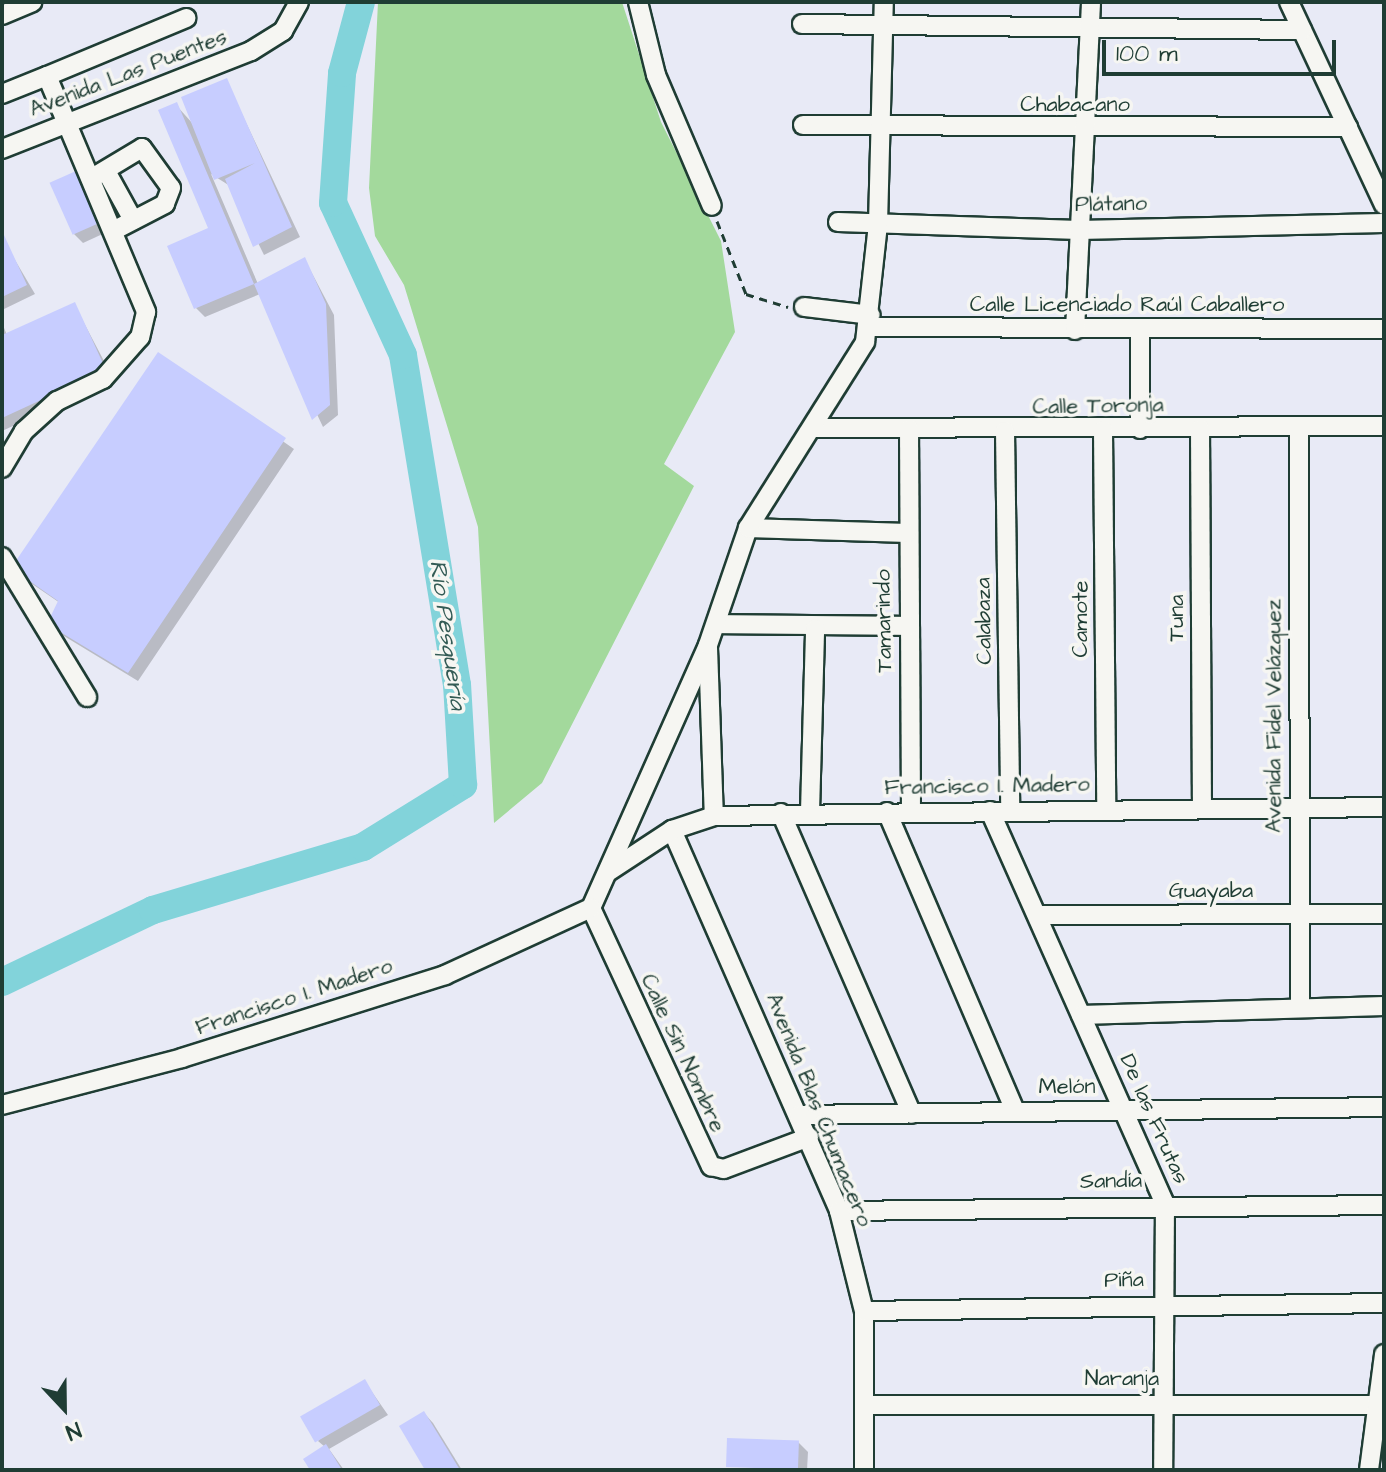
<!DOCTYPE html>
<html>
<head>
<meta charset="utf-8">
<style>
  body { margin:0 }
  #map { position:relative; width:1386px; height:1472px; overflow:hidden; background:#e8eaf6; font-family:"Architects Daughter",sans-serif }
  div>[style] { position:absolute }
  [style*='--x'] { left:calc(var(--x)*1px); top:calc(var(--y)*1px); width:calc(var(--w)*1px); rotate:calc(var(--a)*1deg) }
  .green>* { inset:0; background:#a3d99c }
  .shadow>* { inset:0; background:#0003 }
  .river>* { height:28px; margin:-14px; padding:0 14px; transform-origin:14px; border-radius:14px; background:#82d3da }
  .building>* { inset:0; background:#c7cdff; transform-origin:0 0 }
  .path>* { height:3px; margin-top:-1.5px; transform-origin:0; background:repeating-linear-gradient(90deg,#1f3d34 0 8px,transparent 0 14px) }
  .roads { filter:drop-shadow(2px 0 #1f3d34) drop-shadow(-2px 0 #1f3d34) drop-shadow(0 2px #1f3d34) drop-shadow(0 -2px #1f3d34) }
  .minor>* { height:18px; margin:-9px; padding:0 9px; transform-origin:9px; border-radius:9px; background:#f6f6f2 }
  span { translate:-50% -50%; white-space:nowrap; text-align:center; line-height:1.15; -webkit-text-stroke:7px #f6f6f2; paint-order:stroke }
  .street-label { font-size:22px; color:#1f3d34 }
  .water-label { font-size:24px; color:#335b55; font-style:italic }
  .frame { position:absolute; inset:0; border:4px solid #1f3d34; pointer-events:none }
  .north { position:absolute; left:24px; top:1368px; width:80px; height:80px; -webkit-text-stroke:6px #f6f6f2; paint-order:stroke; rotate:158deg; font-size:22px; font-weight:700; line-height:32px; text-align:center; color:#1f3d34 }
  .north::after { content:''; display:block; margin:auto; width:28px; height:36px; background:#1f3d34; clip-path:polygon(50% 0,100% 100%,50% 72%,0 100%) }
  .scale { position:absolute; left:1102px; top:40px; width:234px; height:36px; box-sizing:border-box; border:4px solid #1f3d34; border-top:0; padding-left:10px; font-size:24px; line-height:28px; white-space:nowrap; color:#1f3d34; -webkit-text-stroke:6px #f6f6f2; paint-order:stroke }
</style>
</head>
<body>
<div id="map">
  <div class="green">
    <i style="clip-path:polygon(378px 2px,622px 2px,661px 122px,721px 241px,735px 332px,664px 464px,694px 486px,542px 783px,494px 823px,478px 527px,404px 285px,375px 236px,369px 188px)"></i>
  </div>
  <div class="shadow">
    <i style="clip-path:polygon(226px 80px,300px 237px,264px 255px,230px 186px,211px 174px,258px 284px,305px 260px,334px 315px,338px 415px,323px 427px,260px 294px,205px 317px,196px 308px,210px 230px,176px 105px,194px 125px)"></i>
    <i style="clip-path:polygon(76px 173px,107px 232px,83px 243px,74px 234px)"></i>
    <i style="clip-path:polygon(2px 238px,35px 294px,2px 310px)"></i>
    <i style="clip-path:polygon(74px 304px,114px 380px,2px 431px,2px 323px,7px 335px)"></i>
    <i style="clip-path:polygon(159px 355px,294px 449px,138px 681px,59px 633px,50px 624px,60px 603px,22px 577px)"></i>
    <i style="clip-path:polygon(365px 1382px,388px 1415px,329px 1449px,344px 1470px,312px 1470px,325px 1447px,318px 1441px)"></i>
    <i style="clip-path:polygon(424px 1413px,433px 1423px,462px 1470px,427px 1470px)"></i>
    <i style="clip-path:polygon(798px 1442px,808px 1452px,807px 1470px,728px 1466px)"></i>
  </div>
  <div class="river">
    <i style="--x:2;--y:982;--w:167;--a:-25.5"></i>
    <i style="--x:153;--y:910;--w:219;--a:-16.7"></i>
    <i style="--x:363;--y:847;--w:118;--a:-31.8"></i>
    <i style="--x:463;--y:785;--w:100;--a:-93.4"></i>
    <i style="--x:457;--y:685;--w:334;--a:-99.3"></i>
    <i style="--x:403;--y:355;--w:167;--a:-114.7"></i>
    <i style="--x:333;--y:203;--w:130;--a:-86"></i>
    <i style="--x:342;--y:73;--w:73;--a:-75"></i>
  </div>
  <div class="building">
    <i style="clip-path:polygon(227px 78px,292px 227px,253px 247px,225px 179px,255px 163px,214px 180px,181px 97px)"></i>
    <i style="clip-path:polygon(177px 102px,254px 284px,305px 257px,326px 304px,330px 405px,312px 420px,254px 284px,194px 309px,167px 246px,208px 228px,158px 110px)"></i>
    <i style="left:76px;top:171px;width:57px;height:29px;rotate:66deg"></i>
    <i style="clip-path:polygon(4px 235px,27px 285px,2px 297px,2px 236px)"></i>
    <i style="clip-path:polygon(75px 302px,106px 370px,2px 418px,2px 335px)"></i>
    <i style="clip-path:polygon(158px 352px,286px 438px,128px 673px,47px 624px,58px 601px,11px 568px)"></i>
    <i style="left:365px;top:1379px;width:30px;height:75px;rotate:60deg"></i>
    <i style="clip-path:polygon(424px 1411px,460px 1470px,425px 1470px,399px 1426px)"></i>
    <i style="left:727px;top:1438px;width:72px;height:29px;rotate:2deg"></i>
    <i style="clip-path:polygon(326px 1444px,342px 1470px,310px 1470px,303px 1459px)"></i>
  </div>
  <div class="path">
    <i style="--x:717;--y:221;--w:79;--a:68.3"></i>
    <i style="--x:746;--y:294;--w:44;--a:17.2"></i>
  </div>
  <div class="roads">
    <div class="minor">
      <i style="--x:638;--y:2;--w:75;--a:76.1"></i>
      <i style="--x:656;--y:75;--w:142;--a:66.9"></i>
      <i style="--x:1289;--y:2;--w:224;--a:64.9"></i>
      <i style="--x:2;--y:15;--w:33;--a:-23"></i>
      <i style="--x:802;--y:24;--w:500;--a:0.69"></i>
      <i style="--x:47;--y:76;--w:151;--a:-22.6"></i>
      <i style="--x:2;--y:94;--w:48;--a:-21.8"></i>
      <i style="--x:47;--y:76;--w:256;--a:67.2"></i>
      <i style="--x:146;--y:312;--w:26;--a:103"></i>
      <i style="--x:140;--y:337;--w:56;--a:131.4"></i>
      <i style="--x:103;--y:379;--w:51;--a:154.4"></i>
      <i style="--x:57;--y:401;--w:45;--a:137.7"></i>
      <i style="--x:24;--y:431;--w:43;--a:120.7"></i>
      <i style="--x:803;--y:125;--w:545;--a:0.21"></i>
      <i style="--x:2;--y:149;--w:268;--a:-21.5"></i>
      <i style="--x:251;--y:51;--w:38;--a:-32"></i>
      <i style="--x:283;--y:31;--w:33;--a:-61"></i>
      <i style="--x:106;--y:171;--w:56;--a:61.1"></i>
      <i style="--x:92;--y:178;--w:58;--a:-31"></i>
      <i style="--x:142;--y:148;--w:49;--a:54.1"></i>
      <i style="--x:171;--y:188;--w:17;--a:111"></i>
      <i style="--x:165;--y:204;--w:56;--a:152.5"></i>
      <i style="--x:838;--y:222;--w:241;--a:1.9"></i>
      <i style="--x:1079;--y:230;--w:305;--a:-1.3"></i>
      <i style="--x:804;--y:307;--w:67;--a:6.8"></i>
      <i style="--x:869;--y:327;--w:515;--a:0.22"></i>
      <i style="--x:1075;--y:330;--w:328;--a:-87.2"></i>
      <i style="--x:1140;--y:330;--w:99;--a:90"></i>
      <i style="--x:1299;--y:427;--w:579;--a:89.9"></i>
      <i style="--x:813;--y:428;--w:571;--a:-0.2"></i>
      <i style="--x:909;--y:429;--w:382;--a:89.7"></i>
      <i style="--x:1200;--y:429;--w:378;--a:89.7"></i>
      <i style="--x:1103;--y:430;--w:378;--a:89.5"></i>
      <i style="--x:1005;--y:431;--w:379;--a:89.2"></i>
      <i style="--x:748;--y:528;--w:159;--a:1.8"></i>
      <i style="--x:2;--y:557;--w:164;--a:58.7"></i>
      <i style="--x:716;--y:624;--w:192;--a:0.6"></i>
      <i style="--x:708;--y:648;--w:168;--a:88"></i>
      <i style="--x:990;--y:811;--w:430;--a:66"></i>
      <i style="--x:1165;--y:1204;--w:266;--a:90.4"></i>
      <i style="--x:810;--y:812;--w:183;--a:-88.4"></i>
      <i style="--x:887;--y:812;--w:325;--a:66.8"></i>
      <i style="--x:781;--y:813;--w:328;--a:66.5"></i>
      <i style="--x:672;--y:830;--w:416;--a:66.3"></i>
      <i style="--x:839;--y:1211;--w:103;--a:76"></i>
      <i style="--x:864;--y:1311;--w:159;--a:90"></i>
      <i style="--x:608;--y:872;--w:77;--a:-33.3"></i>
      <i style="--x:672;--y:830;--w:44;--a:-18.4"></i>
      <i style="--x:714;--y:816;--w:670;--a:-0.77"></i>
      <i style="--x:591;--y:908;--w:288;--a:-66"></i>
      <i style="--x:708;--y:645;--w:124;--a:-71.1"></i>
      <i style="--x:748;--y:528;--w:220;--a:-57.8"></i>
      <i style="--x:865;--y:342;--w:119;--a:-83.7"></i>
      <i style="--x:878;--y:224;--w:222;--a:-88.5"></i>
      <i style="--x:591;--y:908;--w:285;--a:65.1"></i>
      <i style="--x:711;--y:1166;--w:13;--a:13"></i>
      <i style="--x:724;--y:1169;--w:91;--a:-20.6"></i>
      <i style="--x:1038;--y:915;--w:346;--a:-0.2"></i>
      <i style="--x:1081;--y:1015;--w:303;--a:-1.7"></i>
      <i style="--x:2;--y:1105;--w:186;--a:-14.6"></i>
      <i style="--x:182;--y:1058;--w:276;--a:-17.5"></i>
      <i style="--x:445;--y:975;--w:161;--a:-24.7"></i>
      <i style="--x:799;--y:1115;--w:585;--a:-0.78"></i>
      <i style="--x:839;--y:1211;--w:545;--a:-0.63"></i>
      <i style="--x:864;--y:1311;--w:520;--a:-0.88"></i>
      <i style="--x:867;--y:1405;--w:510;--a:0"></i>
      <i style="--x:1369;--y:1470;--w:117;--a:-82.6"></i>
    </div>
  </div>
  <div class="street-label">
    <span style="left:128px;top:73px;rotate:-21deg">Avenida Las Puentes</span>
    <span style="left:1075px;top:105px">Chabacano</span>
    <span style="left:1111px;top:204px;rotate:-1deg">Plátano</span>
    <span style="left:1127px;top:305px">Calle Licenciado Raúl Caballero</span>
    <span style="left:1098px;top:406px;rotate:-1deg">Calle Toronja</span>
    <span style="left:1177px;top:618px;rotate:-90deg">Tuna</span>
    <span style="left:1081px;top:619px;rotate:-90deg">Camote</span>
    <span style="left:884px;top:621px;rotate:-91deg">Tamarindo</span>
    <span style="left:984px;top:621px;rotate:-91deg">Calabaza</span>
    <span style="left:1274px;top:716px;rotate:-90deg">Avenida Fidel Velázquez</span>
    <span style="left:987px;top:786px;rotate:-1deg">Francisco I. Madero</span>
    <span style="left:1211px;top:891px">Guayaba</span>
    <span style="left:294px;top:997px;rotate:-18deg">Francisco I. Madero</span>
    <span style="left:683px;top:1053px;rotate:65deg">Calle Sin Nombre</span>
    <span style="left:1067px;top:1087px">Melón</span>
    <span style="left:819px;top:1110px;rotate:68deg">Avenida Blas Chumacero</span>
    <span style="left:1154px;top:1119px;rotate:66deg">De las Frutas</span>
    <span style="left:1111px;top:1181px;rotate:-1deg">Sandía</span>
    <span style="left:1124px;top:1280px;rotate:-1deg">Piña</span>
    <span style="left:1122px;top:1379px">Naranja</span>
  </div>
  <div class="water-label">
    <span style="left:447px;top:635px;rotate:82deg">Río Pesquería</span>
  </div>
  <div class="frame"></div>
  <div class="north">N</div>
  <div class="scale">100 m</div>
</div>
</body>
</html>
